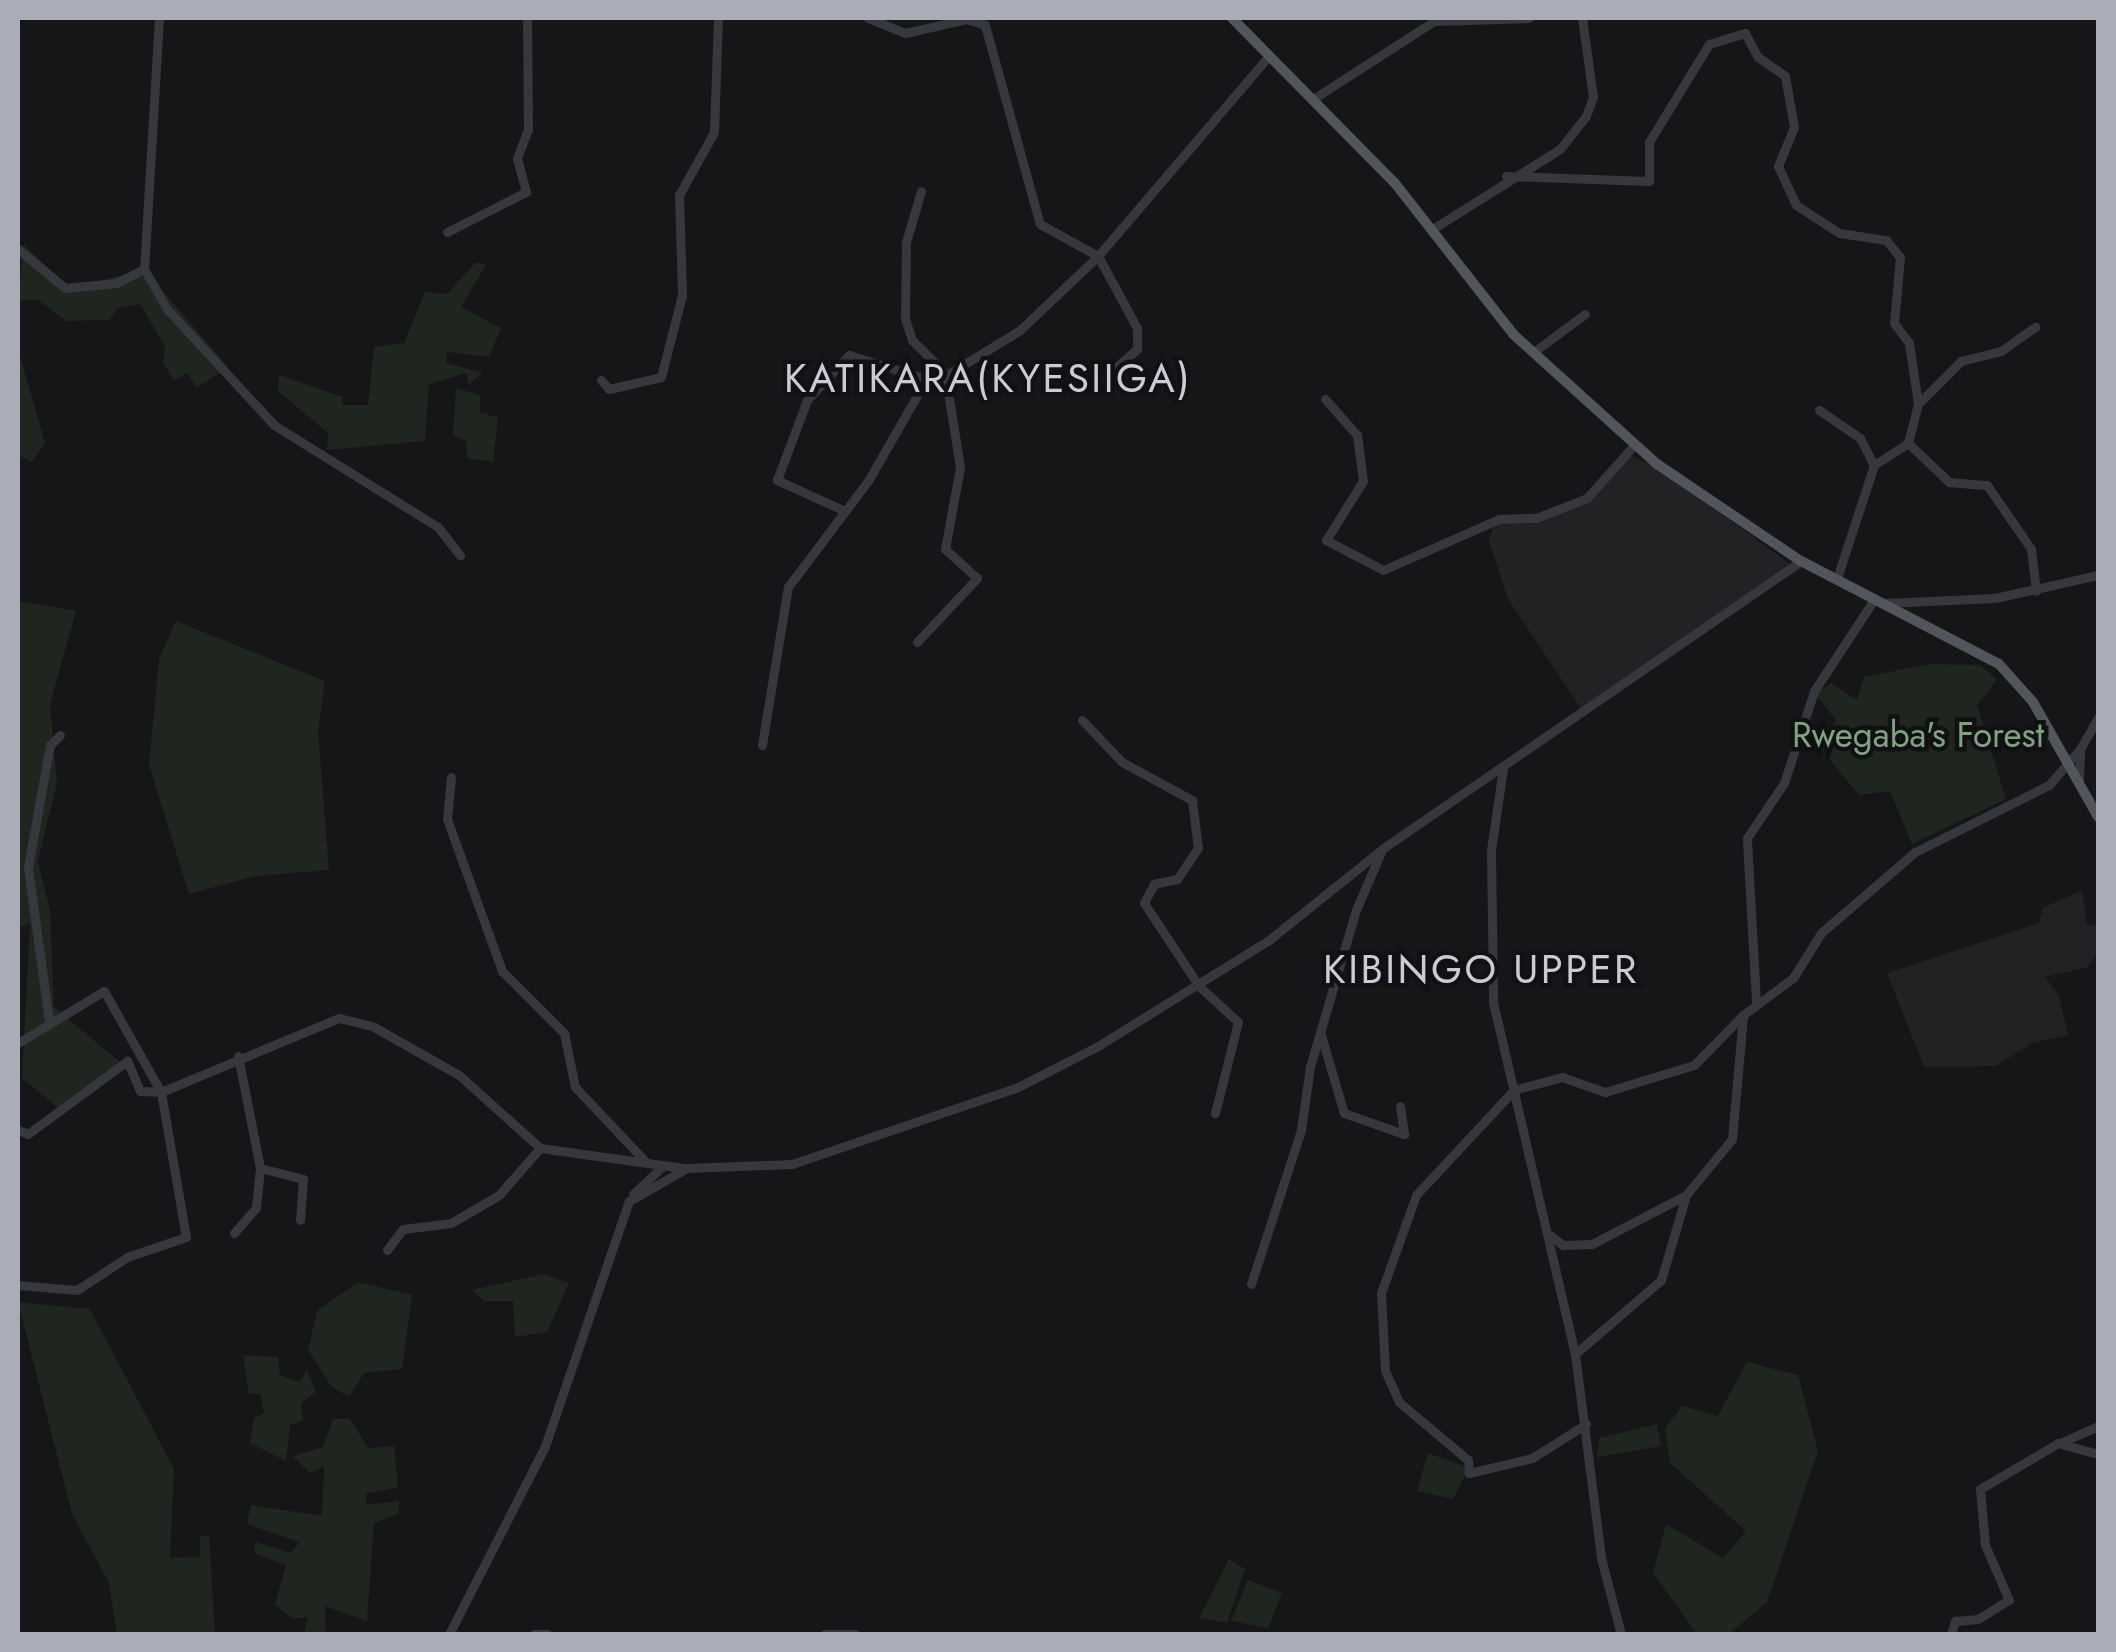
<!DOCTYPE html>
<html>
<head>
<meta charset="utf-8">
<style>
  body { margin:0 }
  #map { position:relative; width:2116px; height:1652px; overflow:hidden; background:#161618; font-family:Jost,sans-serif }
  div>[style] { position:absolute }
  [style*='--x'] { left:calc(var(--x)*1px); top:calc(var(--y)*1px); width:calc(var(--w)*1px); rotate:calc(var(--a)*1deg) }
  .built>* { inset:0; background:#222225 }
  .green>* { inset:0; background:#1e261f }
  .minor>* { height:9px; margin:-4.5px; padding:0 4.5px; transform-origin:4.5px; border-radius:4.5px; background:#37383d }
  .major>* { height:10px; margin:-5px; padding:0 5px; transform-origin:5px; border-radius:5px; background:#53555c }
  span { translate:-50% -50%; white-space:nowrap; text-align:center; line-height:1.15; -webkit-text-stroke:9px #111113; paint-order:stroke }
  .park-label { font-size:35px; color:#7fa381 }
  .quarter-label { font-size:40px; color:#c9ccd4; letter-spacing:2.5px }
  .frame { position:absolute; inset:0; border:20px solid #a8adb8; pointer-events:none }
</style>
</head>
<body>
<div id="map">
  <div class="built">
    <i style="clip-path:polygon(1625px 453px,1655px 466px,1796px 568px,1584px 713px,1508px 599px,1489px 541px,1495px 521px,1530px 523px,1583px 500px)"></i>
    <i style="clip-path:polygon(2082px 890px,2087px 924px,2098px 926px,2098px 953px,2088px 967px,2045px 977px,2059px 995px,2068px 1035px,2032px 1043px,1996px 1066px,1924px 1067px,1887px 973px,2039px 923px,2043px 908px)"></i>
  </div>
  <div class="green">
    <i style="clip-path:polygon(23px 244px,70px 289px,144px 269px,228px 367px,197px 388px,187px 373px,174px 381px,163px 362px,165px 346px,140px 304px,118px 308px,109px 320px,66px 321px,37px 299px,19px 301px)"></i>
    <i style="clip-path:polygon(476px 262px,486px 265px,461px 307px,501px 328px,489px 357px,447px 352px,446px 363px,483px 373px,469px 384px,466px 373px,429px 384px,425px 441px,327px 450px,328px 433px,278px 391px,279px 375px,343px 397px,342px 405px,368px 405px,374px 347px,404px 343px,425px 292px,447px 294px)"></i>
    <i style="clip-path:polygon(18px 349px,45px 443px,32px 462px,18px 455px)"></i>
    <i style="clip-path:polygon(456px 388px,480px 395px,480px 413px,498px 417px,493px 462px,467px 458px,466px 441px,453px 435px)"></i>
    <i style="clip-path:polygon(18px 601px,76px 611px,50px 704px,57px 783px,38px 861px,50px 910px,54px 1007px,120px 1062px,59px 1109px,22px 1078px,30px 923px,18px 928px)"></i>
    <i style="clip-path:polygon(176px 621px,325px 681px,318px 731px,329px 870px,255px 876px,189px 894px,149px 765px,159px 659px)"></i>
    <i style="clip-path:polygon(1930px 664px,1980px 665px,1997px 680px,1977px 705px,2006px 799px,1912px 844px,1890px 791px,1859px 795px,1821px 749px,1836px 720px,1815px 694px,1831px 683px,1857px 700px,1864px 677px)"></i>
    <i style="clip-path:polygon(544px 1274px,569px 1283px,547px 1332px,515px 1337px,513px 1301px,484px 1301px,472px 1290px)"></i>
    <i style="clip-path:polygon(358px 1282px,412px 1295px,402px 1369px,364px 1373px,349px 1397px,331px 1386px,308px 1350px,317px 1311px)"></i>
    <i style="clip-path:polygon(18px 1302px,90px 1309px,174px 1469px,170px 1558px,200px 1557px,200px 1537px,209px 1535px,215px 1634px,117px 1634px,109px 1583px,72px 1514px)"></i>
    <i style="clip-path:polygon(243px 1355px,278px 1357px,280px 1375px,299px 1382px,307px 1370px,316px 1392px,301px 1403px,303px 1420px,290px 1425px,286px 1461px,250px 1443px,254px 1418px,264px 1413px,260px 1394px,249px 1393px)"></i>
    <i style="clip-path:polygon(1747px 1362px,1798px 1375px,1818px 1451px,1767px 1602px,1729px 1634px,1697px 1634px,1653px 1573px,1666px 1524px,1723px 1558px,1746px 1531px,1670px 1463px,1665px 1428px,1682px 1406px,1718px 1416px)"></i>
    <i style="clip-path:polygon(333px 1419px,350px 1419px,368px 1448px,394px 1446px,398px 1487px,366px 1494px,366px 1505px,399px 1501px,398px 1514px,374px 1523px,367px 1621px,325px 1606px,326px 1634px,304px 1634px,308px 1617px,293px 1619px,275px 1604px,286px 1565px,254px 1553px,256px 1542px,290px 1553px,300px 1542px,247px 1524px,251px 1505px,322px 1516px,324px 1466px,310px 1473px,293px 1456px,323px 1447px)"></i>
    <i style="clip-path:polygon(1657px 1424px,1661px 1446px,1597px 1457px,1599px 1438px)"></i>
    <i style="clip-path:polygon(1428px 1453px,1469px 1468px,1453px 1499px,1417px 1491px)"></i>
    <i style="clip-path:polygon(1229px 1559px,1245px 1569px,1227px 1623px,1199px 1618px)"></i>
    <i style="clip-path:polygon(1248px 1580px,1282px 1593px,1268px 1628px,1231px 1621px)"></i>
  </div>
  <div class="minor">
    <i style="--x:159;--y:18;--w:251;--a:93.4"></i>
    <i style="--x:144;--y:269;--w:46;--a:60.1"></i>
    <i style="--x:167;--y:309;--w:158;--a:47.3"></i>
    <i style="--x:274;--y:425;--w:193;--a:31.9"></i>
    <i style="--x:438;--y:527;--w:36;--a:52"></i>
    <i style="--x:868;--y:18;--w:40;--a:22"></i>
    <i style="--x:905;--y:33;--w:64;--a:-12.7"></i>
    <i style="--x:967;--y:19;--w:19;--a:18"></i>
    <i style="--x:985;--y:25;--w:206;--a:74.6"></i>
    <i style="--x:1040;--y:224;--w:66;--a:28.9"></i>
    <i style="--x:1098;--y:256;--w:82;--a:61.6"></i>
    <i style="--x:1137;--y:328;--w:21;--a:90"></i>
    <i style="--x:1137;--y:349;--w:44;--a:138.7"></i>
    <i style="--x:1313;--y:99;--w:144;--a:-32.8"></i>
    <i style="--x:1434;--y:21;--w:95;--a:-1.8"></i>
    <i style="--x:1506;--y:176;--w:143;--a:2"></i>
    <i style="--x:1649;--y:181;--w:39;--a:-90"></i>
    <i style="--x:1649;--y:142;--w:115;--a:-58.5"></i>
    <i style="--x:1709;--y:44;--w:38;--a:-17"></i>
    <i style="--x:1745;--y:33;--w:27;--a:62"></i>
    <i style="--x:1758;--y:57;--w:33;--a:35"></i>
    <i style="--x:1785;--y:76;--w:52;--a:80"></i>
    <i style="--x:1794;--y:127;--w:42;--a:112.3"></i>
    <i style="--x:1778;--y:166;--w:43;--a:65.2"></i>
    <i style="--x:1796;--y:205;--w:51;--a:33.1"></i>
    <i style="--x:1839;--y:233;--w:48;--a:8.5"></i>
    <i style="--x:1886;--y:240;--w:22;--a:51"></i>
    <i style="--x:1900;--y:257;--w:66;--a:95.2"></i>
    <i style="--x:1894;--y:323;--w:25;--a:53"></i>
    <i style="--x:1909;--y:343;--w:62;--a:81.6"></i>
    <i style="--x:1918;--y:404;--w:40;--a:104.4"></i>
    <i style="--x:1908;--y:443;--w:40;--a:147.1"></i>
    <i style="--x:1434;--y:228;--w:149;--a:-32.1"></i>
    <i style="--x:1560;--y:149;--w:42;--a:-51.8"></i>
    <i style="--x:1586;--y:116;--w:20;--a:-70"></i>
    <i style="--x:1593;--y:97;--w:80;--a:-97.9"></i>
    <i style="--x:447;--y:232;--w:89;--a:-26.9"></i>
    <i style="--x:526;--y:192;--w:35;--a:-105"></i>
    <i style="--x:517;--y:158;--w:30;--a:-69"></i>
    <i style="--x:528;--y:130;--w:112;--a:-90.5"></i>
    <i style="--x:18;--y:249;--w:61;--a:39.7"></i>
    <i style="--x:65;--y:288;--w:51;--a:-5.6"></i>
    <i style="--x:116;--y:283;--w:31;--a:-27"></i>
    <i style="--x:1535;--y:351;--w:62;--a:-36.5"></i>
    <i style="--x:601;--y:380;--w:12;--a:48"></i>
    <i style="--x:609;--y:389;--w:53;--a:-13"></i>
    <i style="--x:661;--y:377;--w:85;--a:-75.6"></i>
    <i style="--x:682;--y:295;--w:100;--a:-91.7"></i>
    <i style="--x:679;--y:195;--w:72;--a:-60.9"></i>
    <i style="--x:714;--y:132;--w:114;--a:-88"></i>
    <i style="--x:1325;--y:399;--w:48;--a:48.4"></i>
    <i style="--x:1357;--y:435;--w:46;--a:82.6"></i>
    <i style="--x:1363;--y:481;--w:70;--a:122.1"></i>
    <i style="--x:1326;--y:540;--w:64;--a:27.8"></i>
    <i style="--x:1383;--y:570;--w:127;--a:-23.7"></i>
    <i style="--x:1499;--y:519;--w:37;--a:-2"></i>
    <i style="--x:1536;--y:518;--w:55;--a:-21.4"></i>
    <i style="--x:1587;--y:498;--w:72;--a:-48.4"></i>
    <i style="--x:1918;--y:404;--w:61;--a:-45"></i>
    <i style="--x:1961;--y:361;--w:41;--a:-14"></i>
    <i style="--x:2001;--y:351;--w:42;--a:-35.2"></i>
    <i style="--x:1819;--y:410;--w:50;--a:34.3"></i>
    <i style="--x:1860;--y:438;--w:30;--a:63"></i>
    <i style="--x:1874;--y:465;--w:119;--a:108.1"></i>
    <i style="--x:1908;--y:443;--w:57;--a:43.6"></i>
    <i style="--x:1949;--y:482;--w:38;--a:5"></i>
    <i style="--x:1987;--y:485;--w:78;--a:55.5"></i>
    <i style="--x:2031;--y:549;--w:42;--a:83.2"></i>
    <i style="--x:845;--y:511;--w:75;--a:-155.5"></i>
    <i style="--x:777;--y:480;--w:85;--a:-69.4"></i>
    <i style="--x:807;--y:400;--w:62;--a:-47"></i>
    <i style="--x:849;--y:355;--w:85;--a:17.2"></i>
    <i style="--x:1885;--y:603;--w:110;--a:-2.6"></i>
    <i style="--x:1995;--y:598;--w:106;--a:-12.6"></i>
    <i style="--x:917;--y:642;--w:88;--a:-46.8"></i>
    <i style="--x:977;--y:578;--w:43;--a:-137.8"></i>
    <i style="--x:945;--y:549;--w:83;--a:-79.6"></i>
    <i style="--x:960;--y:467;--w:95;--a:-99.1"></i>
    <i style="--x:945;--y:373;--w:47;--a:-135"></i>
    <i style="--x:912;--y:340;--w:23;--a:-108"></i>
    <i style="--x:905;--y:318;--w:76;--a:-89.2"></i>
    <i style="--x:906;--y:242;--w:53;--a:-73.6"></i>
    <i style="--x:1082;--y:720;--w:58;--a:46.4"></i>
    <i style="--x:1122;--y:762;--w:80;--a:28.5"></i>
    <i style="--x:1192;--y:800;--w:48;--a:82.9"></i>
    <i style="--x:1198;--y:848;--w:37;--a:124"></i>
    <i style="--x:1177;--y:879;--w:24;--a:168"></i>
    <i style="--x:1154;--y:884;--w:21;--a:118"></i>
    <i style="--x:1144;--y:903;--w:100;--a:56.5"></i>
    <i style="--x:1199;--y:986;--w:53;--a:42.7"></i>
    <i style="--x:1238;--y:1022;--w:94;--a:104.2"></i>
    <i style="--x:762;--y:745;--w:160;--a:-80.7"></i>
    <i style="--x:788;--y:587;--w:133;--a:-53"></i>
    <i style="--x:868;--y:481;--w:103;--a:-60.2"></i>
    <i style="--x:919;--y:392;--w:119;--a:-31.5"></i>
    <i style="--x:1020;--y:330;--w:108;--a:-43.5"></i>
    <i style="--x:1098;--y:256;--w:263;--a:-49.5"></i>
    <i style="--x:1503;--y:768;--w:83;--a:98.3"></i>
    <i style="--x:1491;--y:850;--w:152;--a:89.2"></i>
    <i style="--x:1493;--y:1002;--w:361;--a:76.9"></i>
    <i style="--x:1575;--y:1354;--w:206;--a:82.7"></i>
    <i style="--x:1601;--y:1558;--w:79;--a:75.3"></i>
    <i style="--x:451;--y:777;--w:42;--a:95.4"></i>
    <i style="--x:447;--y:819;--w:162;--a:70.1"></i>
    <i style="--x:502;--y:971;--w:88;--a:45"></i>
    <i style="--x:564;--y:1033;--w:55;--a:78.5"></i>
    <i style="--x:575;--y:1087;--w:102;--a:46.6"></i>
    <i style="--x:2079;--y:781;--w:32;--a:-88"></i>
    <i style="--x:2080;--y:749;--w:36;--a:-60"></i>
    <i style="--x:1756;--y:1001;--w:163;--a:-93.2"></i>
    <i style="--x:1747;--y:838;--w:66;--a:-56.1"></i>
    <i style="--x:1784;--y:783;--w:97;--a:-71.9"></i>
    <i style="--x:1814;--y:691;--w:111;--a:-56.7"></i>
    <i style="--x:49;--y:1021;--w:155;--a:-97.8"></i>
    <i style="--x:28;--y:867;--w:124;--a:-79.8"></i>
    <i style="--x:50;--y:745;--w:14;--a:-45"></i>
    <i style="--x:1321;--y:1035;--w:81;--a:73.6"></i>
    <i style="--x:1344;--y:1113;--w:64;--a:19.3"></i>
    <i style="--x:1404;--y:1134;--w:28;--a:-98"></i>
    <i style="--x:18;--y:1043;--w:100;--a:-31.2"></i>
    <i style="--x:104;--y:991;--w:116;--a:60.6"></i>
    <i style="--x:161;--y:1092;--w:21;--a:-177"></i>
    <i style="--x:140;--y:1091;--w:33;--a:-113"></i>
    <i style="--x:127;--y:1061;--w:123;--a:143.6"></i>
    <i style="--x:28;--y:1134;--w:11;--a:-158"></i>
    <i style="--x:260;--y:1168;--w:44;--a:14.3"></i>
    <i style="--x:303;--y:1179;--w:41;--a:94.2"></i>
    <i style="--x:633;--y:1194;--w:42;--a:-43.1"></i>
    <i style="--x:234;--y:1233;--w:33;--a:-49"></i>
    <i style="--x:256;--y:1208;--w:40;--a:-84.3"></i>
    <i style="--x:260;--y:1168;--w:114;--a:-101.1"></i>
    <i style="--x:1550;--y:1235;--w:16;--a:38"></i>
    <i style="--x:1563;--y:1245;--w:29;--a:-2"></i>
    <i style="--x:1592;--y:1244;--w:106;--a:-27.5"></i>
    <i style="--x:387;--y:1250;--w:26;--a:-53"></i>
    <i style="--x:403;--y:1229;--w:48;--a:-7.1"></i>
    <i style="--x:451;--y:1223;--w:56;--a:-30.3"></i>
    <i style="--x:499;--y:1195;--w:62;--a:-48.9"></i>
    <i style="--x:1251;--y:1284;--w:162;--a:-72"></i>
    <i style="--x:1301;--y:1130;--w:64;--a:-81.9"></i>
    <i style="--x:1310;--y:1067;--w:164;--a:-73.7"></i>
    <i style="--x:1356;--y:910;--w:63;--a:-66.7"></i>
    <i style="--x:18;--y:1285;--w:59;--a:4.8"></i>
    <i style="--x:77;--y:1290;--w:60;--a:-33.4"></i>
    <i style="--x:127;--y:1257;--w:62;--a:-18.7"></i>
    <i style="--x:186;--y:1237;--w:147;--a:-99.8"></i>
    <i style="--x:161;--y:1092;--w:193;--a:-22.6"></i>
    <i style="--x:339;--y:1018;--w:36;--a:14"></i>
    <i style="--x:374;--y:1027;--w:98;--a:29.5"></i>
    <i style="--x:459;--y:1075;--w:109;--a:42"></i>
    <i style="--x:540;--y:1148;--w:145;--a:7.9"></i>
    <i style="--x:1575;--y:1354;--w:113;--a:-40.7"></i>
    <i style="--x:1661;--y:1280;--w:89;--a:-73.6"></i>
    <i style="--x:1686;--y:1195;--w:72;--a:-50.6"></i>
    <i style="--x:1732;--y:1139;--w:124;--a:-84.9"></i>
    <i style="--x:1743;--y:1015;--w:62;--a:-36.5"></i>
    <i style="--x:1793;--y:978;--w:53;--a:-58.1"></i>
    <i style="--x:1821;--y:933;--w:124;--a:-40.8"></i>
    <i style="--x:1915;--y:852;--w:150;--a:-26.6"></i>
    <i style="--x:2049;--y:785;--w:48;--a:-49.3"></i>
    <i style="--x:1586;--y:1424;--w:64;--a:147.8"></i>
    <i style="--x:1532;--y:1458;--w:65;--a:166.6"></i>
    <i style="--x:1469;--y:1473;--w:13;--a:-94"></i>
    <i style="--x:1468;--y:1460;--w:90;--a:-140"></i>
    <i style="--x:1399;--y:1402;--w:35;--a:-114"></i>
    <i style="--x:1385;--y:1370;--w:77;--a:-93"></i>
    <i style="--x:1381;--y:1293;--w:104;--a:-70.3"></i>
    <i style="--x:1416;--y:1195;--w:144;--a:-47"></i>
    <i style="--x:1514;--y:1090;--w:50;--a:-15.2"></i>
    <i style="--x:1562;--y:1077;--w:46;--a:19.2"></i>
    <i style="--x:1605;--y:1092;--w:93;--a:-16.9"></i>
    <i style="--x:1694;--y:1065;--w:70;--a:-45.6"></i>
    <i style="--x:2060;--y:1443;--w:42;--a:-24.1"></i>
    <i style="--x:449;--y:1634;--w:211;--a:-62.9"></i>
    <i style="--x:545;--y:1446;--w:259;--a:-71.1"></i>
    <i style="--x:629;--y:1201;--w:67;--a:-29.6"></i>
    <i style="--x:687;--y:1168;--w:105;--a:-2.2"></i>
    <i style="--x:792;--y:1164;--w:239;--a:-18.8"></i>
    <i style="--x:1018;--y:1087;--w:90;--a:-27.1"></i>
    <i style="--x:1098;--y:1046;--w:201;--a:-31.8"></i>
    <i style="--x:1269;--y:940;--w:145;--a:-38.8"></i>
    <i style="--x:1382;--y:849;--w:508;--a:-34.5"></i>
    <i style="--x:534;--y:1634;--w:13;--a:0"></i>
    <i style="--x:825;--y:1634;--w:30;--a:0"></i>
    <i style="--x:1951;--y:1634;--w:14;--a:-73"></i>
    <i style="--x:1955;--y:1621;--w:23;--a:-5"></i>
    <i style="--x:1978;--y:1619;--w:36;--a:-32"></i>
    <i style="--x:2009;--y:1600;--w:60;--a:-113.6"></i>
    <i style="--x:1985;--y:1545;--w:56;--a:-95.1"></i>
    <i style="--x:1980;--y:1489;--w:91;--a:-30.5"></i>
    <i style="--x:2058;--y:1443;--w:41;--a:15.4"></i>
  </div>
  <div class="major">
    <i style="--x:1232;--y:18;--w:231;--a:45.4"></i>
    <i style="--x:1394;--y:182;--w:193;--a:51.9"></i>
    <i style="--x:1513;--y:334;--w:194;--a:42.1"></i>
    <i style="--x:1657;--y:464;--w:174;--a:34"></i>
    <i style="--x:1801;--y:561;--w:223;--a:27.5"></i>
    <i style="--x:1999;--y:664;--w:51;--a:48.2"></i>
    <i style="--x:2033;--y:702;--w:132;--a:60.5"></i>
  </div>
  <div class="park-label">
    <span style="left:1918px;top:735px">Rwegaba's Forest</span>
  </div>
  <div class="quarter-label">
    <span style="left:988px;top:378px">KATIKARA(KYESIIGA)</span>
    <span style="left:1481px;top:969px">KIBINGO UPPER</span>
  </div>
  <div class="frame"></div>
</div>
</body>
</html>
